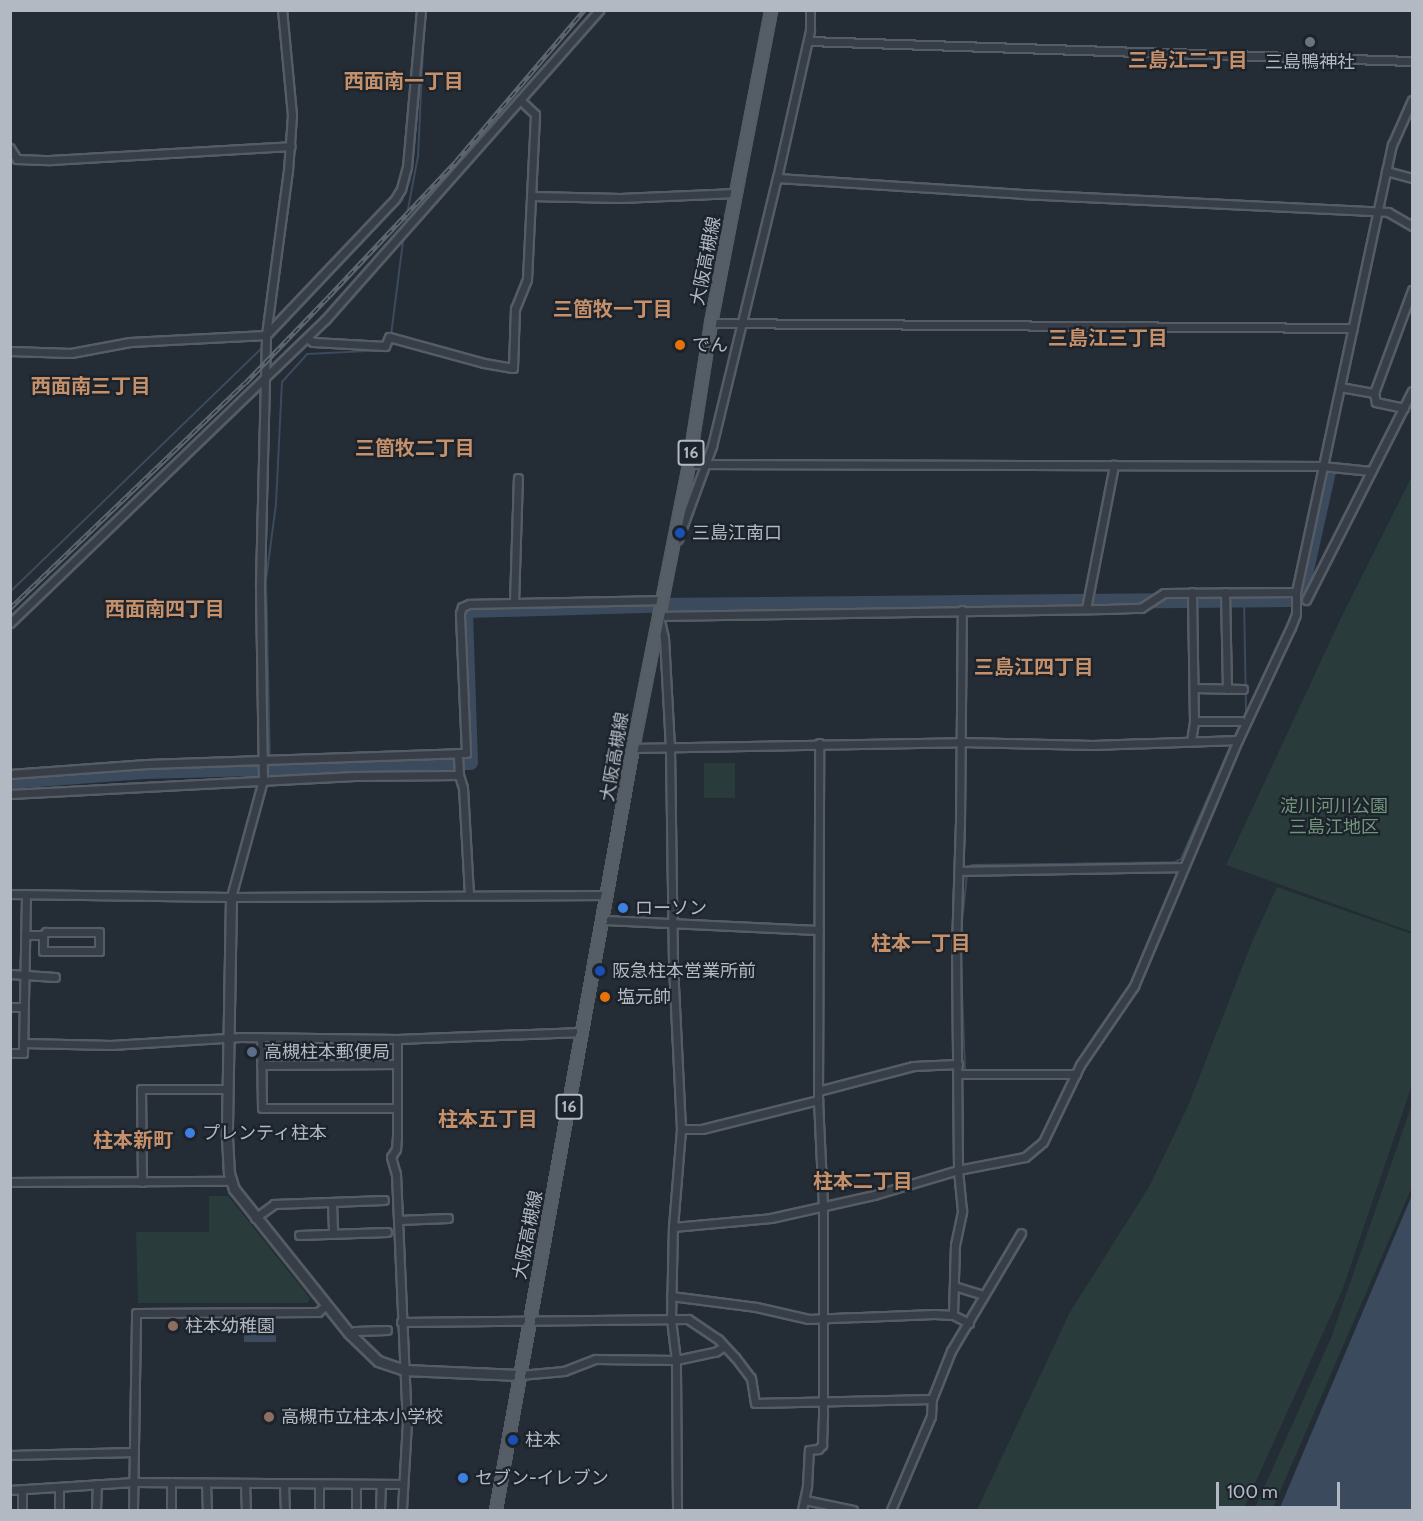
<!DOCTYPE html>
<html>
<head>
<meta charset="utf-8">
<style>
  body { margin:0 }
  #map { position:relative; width:1423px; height:1521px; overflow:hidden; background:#242c36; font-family:Cabin,"Noto Sans JP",sans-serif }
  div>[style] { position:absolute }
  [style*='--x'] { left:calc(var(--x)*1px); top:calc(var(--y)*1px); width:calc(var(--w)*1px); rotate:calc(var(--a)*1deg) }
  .green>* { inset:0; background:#2a3b3b; transform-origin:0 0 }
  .water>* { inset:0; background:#3b4a5d; transform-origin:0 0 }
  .stream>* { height:2px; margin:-1px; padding:0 1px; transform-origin:1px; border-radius:1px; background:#3b4a5d }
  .river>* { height:15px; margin:-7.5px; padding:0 7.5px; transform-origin:7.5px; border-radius:7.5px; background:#3b4a5d }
  .roads { filter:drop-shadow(2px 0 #555c64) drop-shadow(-2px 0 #555c64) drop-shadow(0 2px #555c64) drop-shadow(0 -2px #555c64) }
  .minor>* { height:7px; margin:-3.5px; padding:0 3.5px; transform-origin:3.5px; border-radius:3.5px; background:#373e47 }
  .tertiary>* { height:9px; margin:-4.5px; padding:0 4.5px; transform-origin:4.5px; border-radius:4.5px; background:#373e47 }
  .primary>* { height:10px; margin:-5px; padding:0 5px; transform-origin:5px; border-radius:5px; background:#555d67 }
  .rail>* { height:4.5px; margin-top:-2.25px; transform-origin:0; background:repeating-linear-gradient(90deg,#1c232b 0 7px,#5b646f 0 14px); box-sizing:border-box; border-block:2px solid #5b646f }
  .dots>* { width:16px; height:16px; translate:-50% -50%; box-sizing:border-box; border:3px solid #1c232b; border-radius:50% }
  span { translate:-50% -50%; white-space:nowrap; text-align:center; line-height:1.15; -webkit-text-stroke:4.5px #1c232b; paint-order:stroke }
  .shield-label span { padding:2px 4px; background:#1c232b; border:2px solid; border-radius:4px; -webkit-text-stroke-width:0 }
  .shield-label { font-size:16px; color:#b2b9c3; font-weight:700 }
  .poi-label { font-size:18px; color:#b2b9c3 }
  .left { translate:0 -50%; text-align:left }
  .street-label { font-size:18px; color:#b2b9c3 }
  .park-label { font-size:18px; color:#73967b }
  .neighbourhood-label { font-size:20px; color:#c5906a; font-weight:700 }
  .frame { position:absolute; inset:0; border:12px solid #b2b9c3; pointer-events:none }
  .scale { position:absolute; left:1216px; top:1482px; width:124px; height:27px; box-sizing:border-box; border:3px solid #b2b9c3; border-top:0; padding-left:8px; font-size:18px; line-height:21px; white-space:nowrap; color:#b2b9c3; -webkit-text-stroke:4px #1c232b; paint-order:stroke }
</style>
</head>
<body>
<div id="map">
  <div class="green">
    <i style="clip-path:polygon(1412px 476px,1412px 932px,1226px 865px,1340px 620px)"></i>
    <i style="left:735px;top:763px;width:35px;height:31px;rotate:90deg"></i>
    <i style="clip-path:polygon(1277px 887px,1412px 934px,1412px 1085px,1342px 1291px,1243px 1510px,977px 1510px,1070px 1312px,1149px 1187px,1188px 1106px,1252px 942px)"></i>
    <i style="clip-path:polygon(1412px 1104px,1412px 1187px,1272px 1510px,1254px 1510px,1331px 1338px)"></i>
    <i style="clip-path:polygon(209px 1196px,228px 1196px,310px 1298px,308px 1303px,138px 1303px,136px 1232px,209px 1232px)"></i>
  </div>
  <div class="water">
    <i style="clip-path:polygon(1412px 1195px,1412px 1510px,1279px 1510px)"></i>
    <i style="left:244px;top:1322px;width:32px;height:20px"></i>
  </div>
  <div class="stream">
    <i style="--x:405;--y:225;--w:70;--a:-79.3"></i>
    <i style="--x:418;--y:156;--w:146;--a:-87.3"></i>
    <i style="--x:391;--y:335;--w:102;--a:-82.7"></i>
    <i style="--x:267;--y:343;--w:179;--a:-46.6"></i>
    <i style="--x:390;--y:213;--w:18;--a:-47"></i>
    <i style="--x:402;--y:200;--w:22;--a:-69"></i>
    <i style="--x:10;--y:592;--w:352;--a:-44.1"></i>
    <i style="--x:1243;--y:719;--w:9;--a:-69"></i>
    <i style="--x:1246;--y:711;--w:111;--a:-91"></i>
    <i style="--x:1234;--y:738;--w:15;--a:-67"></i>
    <i style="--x:270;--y:768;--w:188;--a:-91.2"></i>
    <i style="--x:266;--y:580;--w:77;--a:-82.5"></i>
    <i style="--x:276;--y:504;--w:122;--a:-87.2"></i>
    <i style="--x:282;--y:382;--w:38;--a:-48"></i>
    <i style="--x:307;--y:354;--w:80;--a:-2.9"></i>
    <i style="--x:387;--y:350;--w:9;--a:-72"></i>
    <i style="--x:967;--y:868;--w:6;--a:-31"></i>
    <i style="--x:972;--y:865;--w:203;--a:-0.8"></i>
    <i style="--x:1175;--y:862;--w:7;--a:-27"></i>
    <i style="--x:1181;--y:859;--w:127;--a:-66.3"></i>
    <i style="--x:960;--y:1069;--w:5;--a:0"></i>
    <i style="--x:965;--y:1069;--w:128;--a:-92.2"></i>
    <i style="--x:960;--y:941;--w:67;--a:-84"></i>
    <i style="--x:825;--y:1165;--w:71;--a:-91.6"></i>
    <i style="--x:823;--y:1094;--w:97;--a:-13.7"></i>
    <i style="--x:917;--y:1071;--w:37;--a:-3"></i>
  </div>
  <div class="river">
    <i style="--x:10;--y:781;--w:134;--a:-4.3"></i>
    <i style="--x:144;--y:771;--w:326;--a:-1.6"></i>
    <i style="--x:470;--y:762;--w:149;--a:-91.9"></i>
    <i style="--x:465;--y:613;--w:4;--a:-45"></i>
    <i style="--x:468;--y:610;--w:184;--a:-1.6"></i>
    <i style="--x:652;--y:605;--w:637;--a:-0.54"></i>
    <i style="--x:1289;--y:599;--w:8;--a:-14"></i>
    <i style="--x:1297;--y:597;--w:6;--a:-51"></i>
    <i style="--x:1301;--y:592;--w:124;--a:-77.4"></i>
  </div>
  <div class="roads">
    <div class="minor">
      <i style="--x:808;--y:41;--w:604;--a:1.9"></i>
      <i style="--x:10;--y:148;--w:13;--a:58"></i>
      <i style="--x:17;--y:159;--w:33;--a:2"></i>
      <i style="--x:50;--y:160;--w:241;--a:-3.3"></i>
      <i style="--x:1386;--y:171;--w:27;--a:15"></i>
      <i style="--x:777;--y:178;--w:246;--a:3.7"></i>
      <i style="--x:1022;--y:194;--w:366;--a:2.8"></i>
      <i style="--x:1388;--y:212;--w:28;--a:30"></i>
      <i style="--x:531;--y:196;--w:89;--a:1.3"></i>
      <i style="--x:620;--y:198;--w:116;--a:-2.5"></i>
      <i style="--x:711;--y:323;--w:642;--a:0.45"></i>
      <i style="--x:307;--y:338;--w:7;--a:34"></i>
      <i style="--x:313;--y:342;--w:72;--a:3.2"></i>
      <i style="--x:385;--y:346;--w:10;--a:-66"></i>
      <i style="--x:389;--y:337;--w:98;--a:15.3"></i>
      <i style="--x:484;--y:363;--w:29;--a:10"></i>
      <i style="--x:513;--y:368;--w:59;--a:-88.1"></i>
      <i style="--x:515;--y:309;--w:32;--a:-68"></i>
      <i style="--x:527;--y:279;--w:165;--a:-87.2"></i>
      <i style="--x:535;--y:114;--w:21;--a:-137"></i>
      <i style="--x:10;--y:351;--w:61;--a:1.9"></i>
      <i style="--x:71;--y:353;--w:60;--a:-10.6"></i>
      <i style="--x:130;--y:342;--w:136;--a:-2.9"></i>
      <i style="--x:266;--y:335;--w:187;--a:-46.5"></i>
      <i style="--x:395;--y:199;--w:12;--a:-59"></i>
      <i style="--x:401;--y:189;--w:23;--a:-75"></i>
      <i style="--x:407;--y:167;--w:158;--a:-84.9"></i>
      <i style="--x:1340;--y:387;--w:35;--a:10"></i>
      <i style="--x:1404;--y:408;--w:29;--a:-168"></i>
      <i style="--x:1376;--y:402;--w:9;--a:-103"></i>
      <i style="--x:1374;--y:393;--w:110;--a:-69.7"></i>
      <i style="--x:689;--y:464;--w:633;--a:0.18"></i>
      <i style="--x:1322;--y:466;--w:49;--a:5.8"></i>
      <i style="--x:678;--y:539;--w:99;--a:-69.9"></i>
      <i style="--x:712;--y:446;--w:276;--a:-76.4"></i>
      <i style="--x:777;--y:178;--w:152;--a:-77.4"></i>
      <i style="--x:810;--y:30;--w:20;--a:-90"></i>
      <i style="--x:1225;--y:592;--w:97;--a:88.8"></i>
      <i style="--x:1306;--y:600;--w:234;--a:-63.1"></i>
      <i style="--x:514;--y:603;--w:125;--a:-88.2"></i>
      <i style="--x:1086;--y:609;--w:147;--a:-79"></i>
      <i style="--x:10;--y:623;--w:437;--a:-43.9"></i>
      <i style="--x:325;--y:320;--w:414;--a:-48.5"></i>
      <i style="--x:1194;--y:688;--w:49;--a:1.2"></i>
      <i style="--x:1194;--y:721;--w:47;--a:0"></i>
      <i style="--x:1191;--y:741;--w:20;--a:-81"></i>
      <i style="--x:1194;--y:721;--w:129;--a:-90.9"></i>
      <i style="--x:633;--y:748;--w:328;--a:-1"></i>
      <i style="--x:961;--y:742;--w:132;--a:1.3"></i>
      <i style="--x:1093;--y:745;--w:145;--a:-2"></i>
      <i style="--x:10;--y:774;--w:137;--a:-4.2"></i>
      <i style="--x:147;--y:764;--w:311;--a:-2"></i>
      <i style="--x:10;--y:794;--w:345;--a:-3"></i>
      <i style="--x:355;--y:776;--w:104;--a:-0.6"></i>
      <i style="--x:959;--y:871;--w:224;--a:-1"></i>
      <i style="--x:10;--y:894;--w:221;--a:0.8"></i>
      <i style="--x:231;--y:897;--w:376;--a:-0.3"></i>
      <i style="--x:469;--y:895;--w:107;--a:-93.2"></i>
      <i style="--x:463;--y:788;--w:14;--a:-107"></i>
      <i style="--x:459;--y:775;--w:22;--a:-93"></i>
      <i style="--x:458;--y:753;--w:8;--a:0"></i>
      <i style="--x:466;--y:753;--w:140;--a:-92.5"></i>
      <i style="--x:460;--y:613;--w:6;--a:-72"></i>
      <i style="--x:462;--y:607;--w:8;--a:-23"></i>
      <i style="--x:469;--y:604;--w:193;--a:-1.2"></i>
      <i style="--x:231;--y:897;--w:121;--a:-74.7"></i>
      <i style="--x:263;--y:780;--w:197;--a:-90.9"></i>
      <i style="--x:260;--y:583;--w:248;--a:-88.6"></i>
      <i style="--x:266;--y:335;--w:165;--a:-82.4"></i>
      <i style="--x:288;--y:171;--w:56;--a:-85.9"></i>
      <i style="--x:292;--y:115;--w:105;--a:-95.4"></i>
      <i style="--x:603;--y:920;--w:216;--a:2.7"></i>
      <i style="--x:25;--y:935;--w:18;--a:0"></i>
      <i style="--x:43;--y:935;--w:16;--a:90"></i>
      <i style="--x:43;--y:951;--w:56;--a:0"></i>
      <i style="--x:99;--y:951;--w:19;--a:-90"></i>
      <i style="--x:99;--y:932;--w:53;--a:180"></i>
      <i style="--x:46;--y:932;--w:4;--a:135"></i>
      <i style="--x:10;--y:974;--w:45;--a:3.8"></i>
      <i style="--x:10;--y:1007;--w:14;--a:0"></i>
      <i style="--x:261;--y:1037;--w:71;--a:89.2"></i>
      <i style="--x:262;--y:1108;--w:135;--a:0"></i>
      <i style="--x:397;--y:1039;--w:97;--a:90"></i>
      <i style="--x:397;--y:1136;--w:13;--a:94"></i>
      <i style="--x:396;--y:1149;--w:9;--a:122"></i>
      <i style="--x:391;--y:1157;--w:18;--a:74"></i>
      <i style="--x:396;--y:1174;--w:248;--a:87.5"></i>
      <i style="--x:407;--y:1422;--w:88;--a:93.3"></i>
      <i style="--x:23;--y:1043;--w:88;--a:1.3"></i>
      <i style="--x:111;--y:1045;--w:129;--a:-3.5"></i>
      <i style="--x:240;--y:1037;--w:157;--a:0.7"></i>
      <i style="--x:397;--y:1039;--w:185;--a:-2.2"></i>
      <i style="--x:10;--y:1053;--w:13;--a:0"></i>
      <i style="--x:23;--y:1053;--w:159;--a:-88.9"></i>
      <i style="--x:261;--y:1065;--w:136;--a:-0.4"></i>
      <i style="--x:958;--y:1074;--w:118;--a:0"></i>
      <i style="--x:818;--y:1091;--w:98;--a:-14.7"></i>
      <i style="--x:913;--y:1066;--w:45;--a:-2.5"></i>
      <i style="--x:681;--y:1129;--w:21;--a:0"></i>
      <i style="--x:702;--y:1129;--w:120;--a:-14"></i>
      <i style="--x:10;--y:1182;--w:221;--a:-0.3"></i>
      <i style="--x:142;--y:1182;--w:93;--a:-90.6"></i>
      <i style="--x:141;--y:1089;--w:87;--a:0"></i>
      <i style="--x:332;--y:1202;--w:32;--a:88"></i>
      <i style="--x:255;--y:1218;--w:24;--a:-36"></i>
      <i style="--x:274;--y:1204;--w:110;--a:-2.1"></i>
      <i style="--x:398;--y:1220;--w:50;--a:-2.3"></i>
      <i style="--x:673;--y:1227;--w:98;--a:-85.3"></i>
      <i style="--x:681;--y:1129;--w:166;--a:-92.8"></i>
      <i style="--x:673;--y:963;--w:215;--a:-90.8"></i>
      <i style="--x:670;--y:748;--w:110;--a:-93.1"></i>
      <i style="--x:664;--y:638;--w:23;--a:-103"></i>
      <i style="--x:659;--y:616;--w:447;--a:-0.9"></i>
      <i style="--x:1106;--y:609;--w:35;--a:-2"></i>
      <i style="--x:1141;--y:608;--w:27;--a:-33"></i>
      <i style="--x:1164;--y:593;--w:132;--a:-0.4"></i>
      <i style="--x:1296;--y:592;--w:457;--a:-77.9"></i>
      <i style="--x:1392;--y:145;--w:49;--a:-66"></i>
      <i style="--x:299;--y:1235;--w:88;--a:-2"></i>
      <i style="--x:954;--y:1286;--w:30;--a:17"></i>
      <i style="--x:671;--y:1296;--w:86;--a:7.4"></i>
      <i style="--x:756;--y:1307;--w:54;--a:12.8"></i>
      <i style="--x:809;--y:1319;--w:125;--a:-2.3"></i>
      <i style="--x:934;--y:1314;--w:19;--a:3"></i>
      <i style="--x:953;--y:1315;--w:18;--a:27"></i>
      <i style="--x:953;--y:1315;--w:70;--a:-88.4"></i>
      <i style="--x:955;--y:1245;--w:35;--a:-78"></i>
      <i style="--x:962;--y:1211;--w:41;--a:-95.6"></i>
      <i style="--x:958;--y:1170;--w:222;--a:-90.5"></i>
      <i style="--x:956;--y:948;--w:124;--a:-88.2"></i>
      <i style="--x:960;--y:824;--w:214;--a:-89.5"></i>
      <i style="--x:401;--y:1322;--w:287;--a:-0.6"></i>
      <i style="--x:688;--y:1319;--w:36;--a:34"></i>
      <i style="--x:718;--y:1339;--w:25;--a:47"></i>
      <i style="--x:735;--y:1357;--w:26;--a:53"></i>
      <i style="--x:751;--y:1378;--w:25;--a:81"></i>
      <i style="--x:755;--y:1403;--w:177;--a:-1.3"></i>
      <i style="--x:349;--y:1333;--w:6;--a:-18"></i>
      <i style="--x:355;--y:1331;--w:32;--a:-2"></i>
      <i style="--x:520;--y:1375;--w:44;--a:-5.2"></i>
      <i style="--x:564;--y:1371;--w:34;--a:-21"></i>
      <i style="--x:596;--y:1359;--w:80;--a:0.7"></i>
      <i style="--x:676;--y:1360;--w:40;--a:-12"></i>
      <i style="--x:715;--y:1352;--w:9;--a:-32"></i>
      <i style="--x:10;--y:1455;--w:124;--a:-1.4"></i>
      <i style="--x:171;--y:1482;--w:28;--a:90"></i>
      <i style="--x:206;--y:1483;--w:27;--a:88"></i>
      <i style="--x:245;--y:1483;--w:27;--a:88"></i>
      <i style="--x:284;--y:1484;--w:26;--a:88"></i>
      <i style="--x:319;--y:1484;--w:26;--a:90"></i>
      <i style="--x:59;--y:1487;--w:23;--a:90"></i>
      <i style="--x:10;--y:1490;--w:124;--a:-3.7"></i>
      <i style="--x:134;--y:1482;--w:269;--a:0.4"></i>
      <i style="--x:22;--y:1490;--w:20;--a:90"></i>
      <i style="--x:805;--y:1500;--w:49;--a:11.8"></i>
      <i style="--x:96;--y:1510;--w:26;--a:-88"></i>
      <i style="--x:133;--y:1510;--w:197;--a:-89.1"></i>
      <i style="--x:136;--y:1313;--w:182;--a:-0.3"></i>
      <i style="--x:318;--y:1312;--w:11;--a:-41"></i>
      <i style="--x:356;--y:1510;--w:26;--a:-90"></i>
      <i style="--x:380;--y:1510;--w:26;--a:-88"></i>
      <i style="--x:677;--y:1510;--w:150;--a:-90.4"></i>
      <i style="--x:676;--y:1360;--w:41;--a:-97"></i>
      <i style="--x:671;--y:1319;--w:92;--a:-88.8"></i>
      <i style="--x:673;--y:1227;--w:98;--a:-5.2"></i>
      <i style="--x:771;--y:1218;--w:106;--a:-12.6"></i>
      <i style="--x:874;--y:1195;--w:88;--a:-16.6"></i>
      <i style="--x:958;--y:1170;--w:68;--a:-11"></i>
      <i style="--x:1025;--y:1157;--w:23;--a:-40"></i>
      <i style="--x:1043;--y:1142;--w:85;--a:-64.3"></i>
      <i style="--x:1080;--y:1065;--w:96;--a:-55.6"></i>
      <i style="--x:1134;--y:986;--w:267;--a:-67.1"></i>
      <i style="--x:1238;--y:740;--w:125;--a:-64.9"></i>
      <i style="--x:1291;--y:627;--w:14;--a:-69"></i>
      <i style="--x:1296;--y:614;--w:22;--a:-90"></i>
      <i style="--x:802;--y:1510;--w:25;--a:-78"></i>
      <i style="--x:807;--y:1486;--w:36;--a:-87"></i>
      <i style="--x:809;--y:1450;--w:9;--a:-6"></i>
      <i style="--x:818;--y:1449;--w:6;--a:-45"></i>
      <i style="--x:822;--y:1445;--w:32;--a:-88"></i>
      <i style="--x:823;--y:1413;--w:207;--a:-90"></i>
      <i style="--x:823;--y:1206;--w:106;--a:-92.7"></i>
      <i style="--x:818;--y:1100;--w:357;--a:-89.8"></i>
      <i style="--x:891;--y:1510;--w:102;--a:-66.9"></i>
      <i style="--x:931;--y:1416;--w:17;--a:-87"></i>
      <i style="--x:932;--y:1399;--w:52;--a:-68.4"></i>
      <i style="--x:951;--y:1351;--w:137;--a:-59.3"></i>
    </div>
    <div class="tertiary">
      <i style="--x:231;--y:897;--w:240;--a:91"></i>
      <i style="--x:227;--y:1137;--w:36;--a:87"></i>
      <i style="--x:229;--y:1173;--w:17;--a:73"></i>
      <i style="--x:234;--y:1189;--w:184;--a:51.4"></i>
      <i style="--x:349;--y:1333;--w:40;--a:44"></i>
      <i style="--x:378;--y:1361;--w:28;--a:19"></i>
      <i style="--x:404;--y:1370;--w:116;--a:2.5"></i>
    </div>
    <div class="primary">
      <i style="--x:496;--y:1510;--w:774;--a:-79.81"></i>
      <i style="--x:633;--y:748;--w:289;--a:-78.8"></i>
      <i style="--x:689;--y:464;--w:143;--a:-81.1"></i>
      <i style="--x:711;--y:323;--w:319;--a:-79.1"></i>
    </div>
  </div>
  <div class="rail">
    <i style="--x:10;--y:608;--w:325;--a:-43.8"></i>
    <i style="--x:245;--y:383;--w:121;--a:-46"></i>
    <i style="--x:329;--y:296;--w:185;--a:-46.7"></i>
    <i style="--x:456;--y:161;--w:198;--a:-49.7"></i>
  </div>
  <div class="dots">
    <i style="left:1310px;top:42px;background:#6b7280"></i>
    <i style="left:680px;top:345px;background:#e8710a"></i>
    <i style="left:680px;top:533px;background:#1a4fb4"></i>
    <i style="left:623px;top:908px;background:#3f7fe0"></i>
    <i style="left:600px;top:971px;background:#1a4fb4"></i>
    <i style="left:605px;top:997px;background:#e8710a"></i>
    <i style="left:252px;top:1052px;background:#5c6f8a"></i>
    <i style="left:190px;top:1133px;background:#3f7fe0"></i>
    <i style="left:173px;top:1326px;background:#8d6e63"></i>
    <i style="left:269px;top:1417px;background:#8d6e63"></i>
    <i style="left:513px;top:1440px;background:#1a4fb4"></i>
    <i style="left:463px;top:1478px;background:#3f7fe0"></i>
  </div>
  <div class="shield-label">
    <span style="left:691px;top:453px">16</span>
    <span style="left:569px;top:1107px">16</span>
  </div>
  <div class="poi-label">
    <span style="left:1310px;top:62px">三島鴨神社</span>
    <span class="left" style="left:692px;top:345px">でん</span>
    <span class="left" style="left:692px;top:533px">三島江南口</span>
    <span class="left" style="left:635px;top:908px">ローソン</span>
    <span class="left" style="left:612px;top:971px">阪急柱本営業所前</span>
    <span class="left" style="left:617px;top:997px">塩元帥</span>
    <span class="left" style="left:264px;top:1052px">高槻柱本郵便局</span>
    <span class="left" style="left:202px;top:1133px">プレンティ柱本</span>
    <span class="left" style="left:185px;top:1326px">柱本幼稚園</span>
    <span class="left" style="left:281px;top:1417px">高槻市立柱本小学校</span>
    <span class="left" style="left:525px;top:1440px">柱本</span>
    <span class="left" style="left:475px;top:1478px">セブン-イレブン</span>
  </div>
  <div class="street-label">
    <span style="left:706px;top:261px;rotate:-79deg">大阪高槻線</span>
    <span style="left:615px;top:757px;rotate:-80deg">大阪高槻線</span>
    <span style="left:528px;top:1235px;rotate:-79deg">大阪高槻線</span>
  </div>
  <div class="park-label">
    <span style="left:1334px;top:817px">淀川河川公園<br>三島江地区</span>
  </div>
  <div class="neighbourhood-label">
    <span style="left:1188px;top:60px">三島江二丁目</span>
    <span style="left:404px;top:81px">西面南一丁目</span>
    <span style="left:613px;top:309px">三箇牧一丁目</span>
    <span style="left:1108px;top:338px">三島江三丁目</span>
    <span style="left:91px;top:386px">西面南三丁目</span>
    <span style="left:415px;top:448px">三箇牧二丁目</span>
    <span style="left:165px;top:609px">西面南四丁目</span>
    <span style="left:1034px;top:667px">三島江四丁目</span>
    <span style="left:921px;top:943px">柱本一丁目</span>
    <span style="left:488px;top:1119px">柱本五丁目</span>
    <span style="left:133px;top:1140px">柱本新町</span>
    <span style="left:863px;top:1181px">柱本二丁目</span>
  </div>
  <div class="frame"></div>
  <div class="scale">100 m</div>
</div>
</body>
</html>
